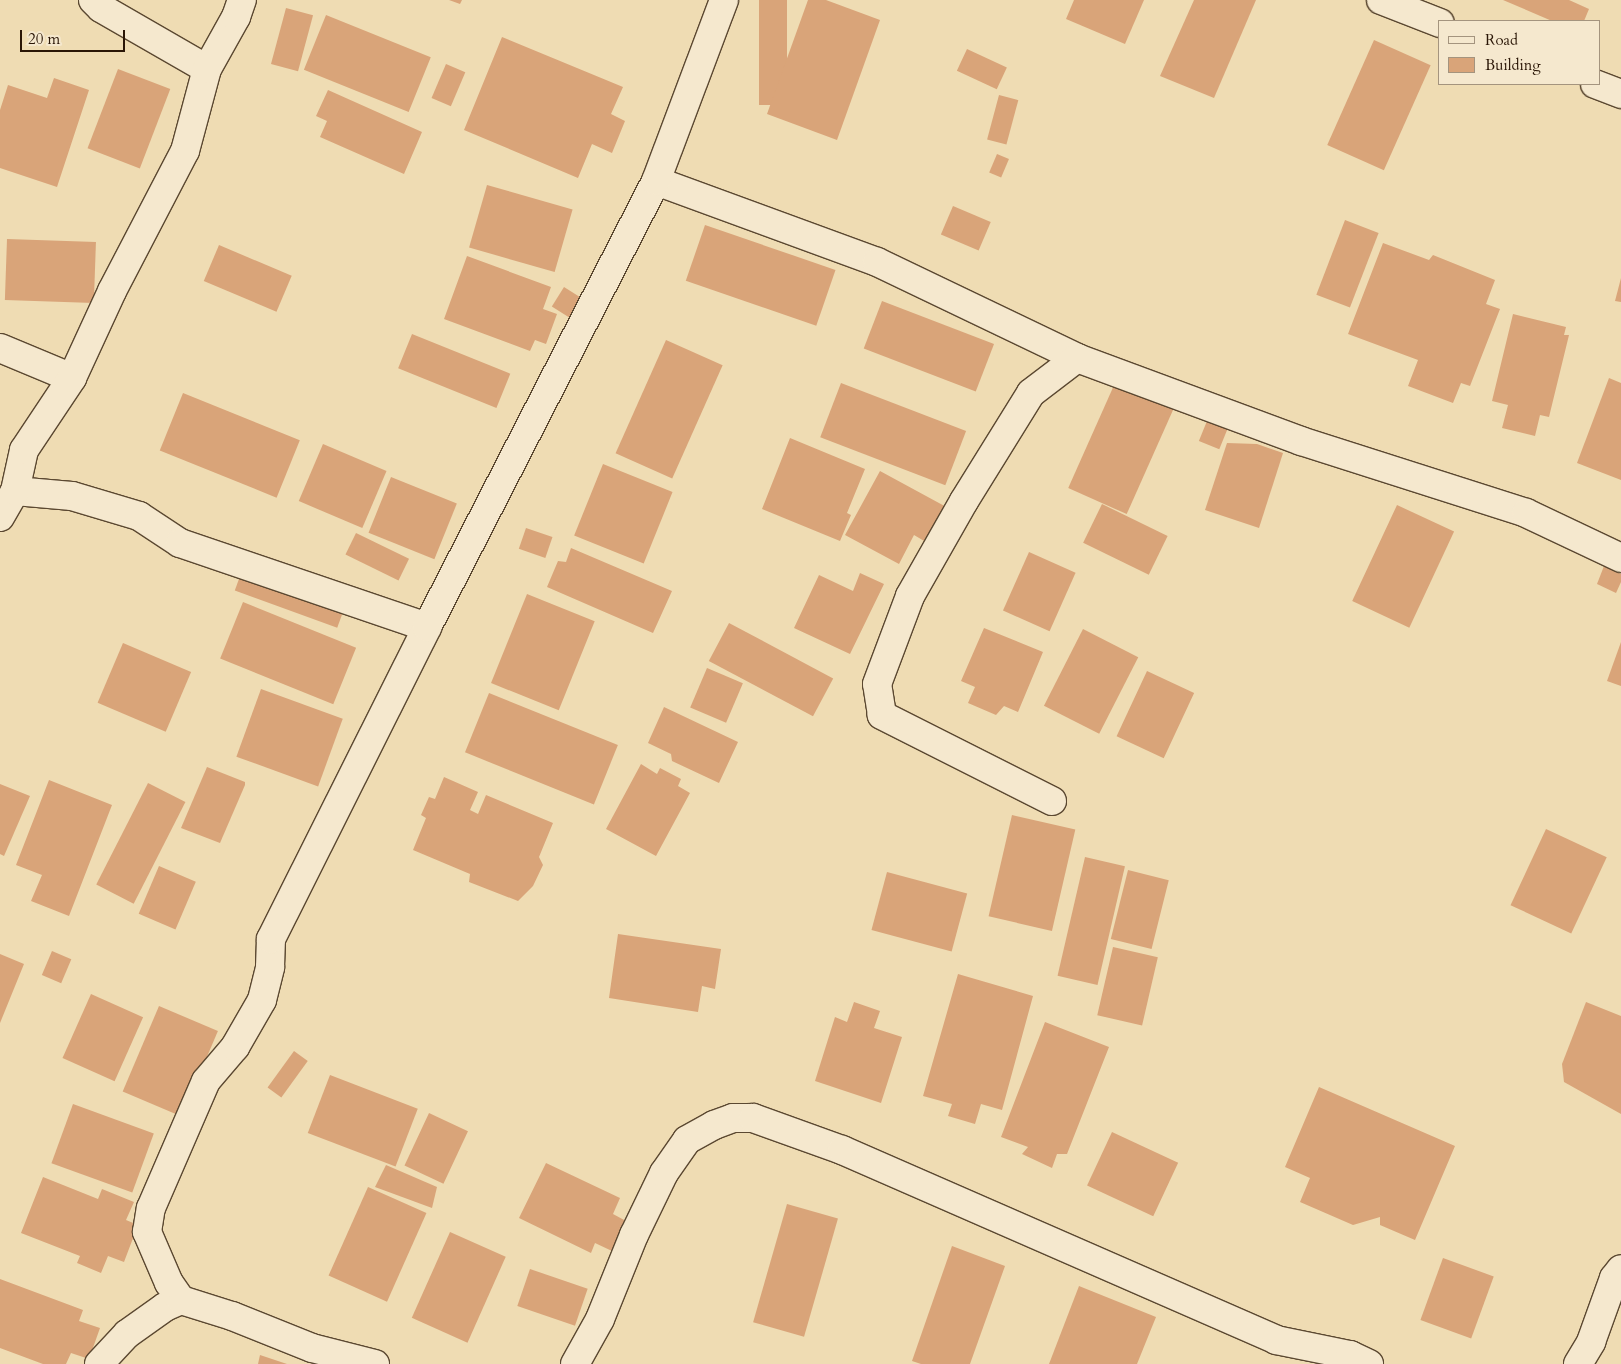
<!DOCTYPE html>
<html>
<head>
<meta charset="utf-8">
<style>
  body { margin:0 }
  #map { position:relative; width:1621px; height:1364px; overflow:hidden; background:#efdcb3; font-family:Cardo,serif }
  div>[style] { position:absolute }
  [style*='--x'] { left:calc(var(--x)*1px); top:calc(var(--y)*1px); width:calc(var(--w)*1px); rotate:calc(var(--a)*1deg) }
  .building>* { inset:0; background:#d9a479; transform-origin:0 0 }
  .roads { filter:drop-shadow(1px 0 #5b4831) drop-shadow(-1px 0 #5b4831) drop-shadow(0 1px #5b4831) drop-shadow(0 -1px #5b4831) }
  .street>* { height:28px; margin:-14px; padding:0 14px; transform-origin:14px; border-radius:14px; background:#f5e8ce }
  span { translate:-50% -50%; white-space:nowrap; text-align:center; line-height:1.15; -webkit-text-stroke:4px #f5e8ce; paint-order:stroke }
  .legend { position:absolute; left:1438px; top:20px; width:162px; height:65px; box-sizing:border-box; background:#f5e8ce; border:1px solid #a4947e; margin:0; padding:6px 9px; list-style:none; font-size:15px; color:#2a1606 }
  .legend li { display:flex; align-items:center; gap:10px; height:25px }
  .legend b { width:25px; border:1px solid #a4947e }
  .scale { position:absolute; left:20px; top:30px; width:105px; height:22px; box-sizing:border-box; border:2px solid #2a1606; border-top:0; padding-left:6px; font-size:15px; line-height:18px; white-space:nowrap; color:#2a1606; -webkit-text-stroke:4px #f5e8ce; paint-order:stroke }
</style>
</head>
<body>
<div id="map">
  <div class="building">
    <i style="clip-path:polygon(449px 0,462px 0,460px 4px)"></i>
    <i style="left:759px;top:0;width:28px;height:105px"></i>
    <i style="clip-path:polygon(808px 0,826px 0,880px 20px,837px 140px,767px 114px)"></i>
    <i style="clip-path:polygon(1074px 0,1144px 0,1125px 44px,1066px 19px)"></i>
    <i style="clip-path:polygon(1194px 0,1256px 0,1214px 98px,1160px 76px)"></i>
    <i style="clip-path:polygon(1503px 0,1569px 0,1589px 9px,1584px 21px,1552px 21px)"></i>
    <i style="left:286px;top:8px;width:28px;height:58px;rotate:15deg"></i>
    <i style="left:326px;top:15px;width:113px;height:59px;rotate:22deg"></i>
    <i style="clip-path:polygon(502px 37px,623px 87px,611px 114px,625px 121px,612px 153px,592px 144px,578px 178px,464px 130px)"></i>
    <i style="left:1374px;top:40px;width:62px;height:115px;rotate:24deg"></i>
    <i style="left:967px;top:49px;width:44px;height:24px;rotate:25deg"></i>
    <i style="left:446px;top:64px;width:21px;height:37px;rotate:23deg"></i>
    <i style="left:118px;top:69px;width:56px;height:85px;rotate:21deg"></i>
    <i style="clip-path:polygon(54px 78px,89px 90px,57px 187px,0 168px,0 110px,8px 85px,47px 98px)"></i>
    <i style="clip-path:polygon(328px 90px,422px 132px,404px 174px,320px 137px,327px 121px,316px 116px)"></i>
    <i style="left:999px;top:95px;width:20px;height:46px;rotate:15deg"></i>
    <i style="left:997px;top:154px;width:13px;height:20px;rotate:23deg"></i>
    <i style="left:487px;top:185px;width:89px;height:65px;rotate:16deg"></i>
    <i style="left:953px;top:206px;width:41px;height:31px;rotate:23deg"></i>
    <i style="left:1345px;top:220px;width:36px;height:80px;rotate:21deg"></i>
    <i style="left:705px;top:225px;width:138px;height:59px;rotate:19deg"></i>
    <i style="left:7px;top:239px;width:89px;height:61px;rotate:2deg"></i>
    <i style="clip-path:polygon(1383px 243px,1429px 260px,1433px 255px,1495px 280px,1486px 304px,1500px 309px,1470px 386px,1461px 383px,1453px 403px,1408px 386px,1418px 360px,1348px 334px)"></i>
    <i style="left:219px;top:245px;width:79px;height:39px;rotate:23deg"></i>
    <i style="clip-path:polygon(467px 256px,551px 287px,543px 309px,557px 314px,546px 344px,535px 340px,530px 351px,444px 319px)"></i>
    <i style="clip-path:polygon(1621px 278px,1621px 302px,1615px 301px)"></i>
    <i style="left:564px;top:287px;width:22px;height:23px;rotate:32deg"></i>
    <i style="left:882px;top:301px;width:120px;height:51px;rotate:21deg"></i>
    <i style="clip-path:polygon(1513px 314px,1566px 327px,1564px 335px,1569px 335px,1549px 417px,1540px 415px,1535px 436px,1502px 428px,1508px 405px,1492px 401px)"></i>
    <i style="left:412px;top:334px;width:106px;height:37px;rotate:22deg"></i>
    <i style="left:666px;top:340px;width:62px;height:124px;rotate:24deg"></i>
    <i style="clip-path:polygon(1609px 378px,1621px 383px,1621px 480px,1577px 463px)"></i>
    <i style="left:841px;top:383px;width:134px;height:58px;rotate:21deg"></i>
    <i style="left:1115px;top:383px;width:64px;height:115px;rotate:24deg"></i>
    <i style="left:183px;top:393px;width:126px;height:62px;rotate:22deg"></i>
    <i style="left:1209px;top:416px;width:22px;height:27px;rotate:22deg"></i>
    <i style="clip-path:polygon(790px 438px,865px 469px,847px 513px,851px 515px,840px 541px,762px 509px)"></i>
    <i style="clip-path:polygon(1227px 443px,1257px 444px,1283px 453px,1259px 528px,1205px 510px)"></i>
    <i style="left:323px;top:444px;width:69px;height:62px;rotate:23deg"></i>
    <i style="left:603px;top:464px;width:75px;height:77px;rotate:22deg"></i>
    <i style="clip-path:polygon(880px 471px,950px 509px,931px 545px,914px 535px,899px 564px,845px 535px)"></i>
    <i style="left:391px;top:477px;width:71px;height:60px;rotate:22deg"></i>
    <i style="left:1102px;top:504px;width:73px;height:43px;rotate:26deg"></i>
    <i style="left:1397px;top:505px;width:63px;height:106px;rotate:25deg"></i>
    <i style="left:526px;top:528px;width:28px;height:22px;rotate:19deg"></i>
    <i style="left:356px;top:533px;width:59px;height:24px;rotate:26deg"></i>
    <i style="clip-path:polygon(571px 548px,672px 591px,653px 633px,547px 587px,558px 561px,566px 562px)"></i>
    <i style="left:1029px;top:552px;width:51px;height:64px;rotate:24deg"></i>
    <i style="clip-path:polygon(1604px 566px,1621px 574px,1621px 582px,1616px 593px,1597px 584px)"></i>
    <i style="left:243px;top:568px;width:109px;height:24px;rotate:20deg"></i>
    <i style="clip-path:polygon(860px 573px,884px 584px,850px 654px,794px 628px,819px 575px,853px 591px)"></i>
    <i style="left:527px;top:594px;width:73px;height:96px;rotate:22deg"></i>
    <i style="left:243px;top:602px;width:122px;height:61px;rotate:22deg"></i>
    <i style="left:729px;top:623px;width:118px;height:43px;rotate:28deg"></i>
    <i style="clip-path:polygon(984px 628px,1043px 652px,1018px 712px,1004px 706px,996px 715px,968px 703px,975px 687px,961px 681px)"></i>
    <i style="left:1083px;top:629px;width:62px;height:86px;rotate:27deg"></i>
    <i style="clip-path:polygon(1621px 642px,1621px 686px,1607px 681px)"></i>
    <i style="left:123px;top:643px;width:74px;height:65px;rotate:23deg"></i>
    <i style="left:707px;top:668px;width:39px;height:43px;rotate:23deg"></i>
    <i style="left:1147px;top:671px;width:52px;height:72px;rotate:25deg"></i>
    <i style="left:261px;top:689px;width:87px;height:72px;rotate:20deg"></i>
    <i style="left:489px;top:693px;width:139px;height:64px;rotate:22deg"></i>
    <i style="clip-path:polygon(664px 707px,738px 742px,719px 783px,672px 761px,671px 754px,648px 743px)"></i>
    <i style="clip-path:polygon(641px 764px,657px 774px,660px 768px,681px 779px,678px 786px,690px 793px,656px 856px,606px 829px)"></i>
    <i style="clip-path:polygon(207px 767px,245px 782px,245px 785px,220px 843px,181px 828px)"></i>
    <i style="clip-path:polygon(444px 777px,478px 792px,470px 810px,478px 814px,486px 795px,553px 823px,539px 857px,543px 865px,533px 886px,518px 901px,469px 882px,470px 874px,413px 850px,426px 818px,421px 815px,429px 797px,435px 799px)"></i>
    <i style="clip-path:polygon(49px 780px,112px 805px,69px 916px,31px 901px,42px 875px,16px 865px)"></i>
    <i style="left:148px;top:783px;width:42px;height:114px;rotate:27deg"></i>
    <i style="clip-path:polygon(0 784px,30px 796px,4px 856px,0 854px)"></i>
    <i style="left:1012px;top:815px;width:65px;height:104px;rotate:13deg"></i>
    <i style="left:1546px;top:829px;width:67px;height:84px;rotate:25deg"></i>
    <i style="left:1085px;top:857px;width:41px;height:122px;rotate:13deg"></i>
    <i style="left:159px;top:866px;width:40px;height:52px;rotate:23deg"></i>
    <i style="left:1128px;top:870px;width:42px;height:71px;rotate:14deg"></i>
    <i style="left:887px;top:872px;width:83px;height:60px;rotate:15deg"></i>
    <i style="clip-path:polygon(618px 934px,721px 949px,715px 989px,702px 986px,698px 1012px,609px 998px)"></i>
    <i style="left:1113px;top:947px;width:46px;height:70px;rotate:13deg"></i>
    <i style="left:52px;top:951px;width:21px;height:26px;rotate:23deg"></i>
    <i style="clip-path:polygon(0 954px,24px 964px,0 1023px)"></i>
    <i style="clip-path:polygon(958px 974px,1033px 996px,1002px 1110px,981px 1104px,975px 1124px,948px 1116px,952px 1104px,923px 1096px)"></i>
    <i style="left:91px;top:994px;width:57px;height:70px;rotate:24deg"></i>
    <i style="clip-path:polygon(854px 1002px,880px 1011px,874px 1028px,902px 1037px,881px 1103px,815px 1081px,835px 1017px,847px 1022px)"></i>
    <i style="clip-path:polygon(1586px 1002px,1621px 1016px,1621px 1114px,1564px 1082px,1562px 1064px)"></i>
    <i style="left:159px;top:1006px;width:64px;height:93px;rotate:23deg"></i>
    <i style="clip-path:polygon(1045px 1022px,1109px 1047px,1067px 1154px,1057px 1154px,1052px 1168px,1022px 1154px,1028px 1147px,1001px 1137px)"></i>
    <i style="left:294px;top:1051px;width:17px;height:45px;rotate:36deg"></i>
    <i style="left:330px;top:1075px;width:94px;height:62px;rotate:21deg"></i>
    <i style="clip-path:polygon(1319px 1087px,1455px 1146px,1415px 1240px,1380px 1225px,1380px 1217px,1353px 1225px,1300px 1202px,1310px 1178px,1285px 1167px)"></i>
    <i style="left:73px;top:1104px;width:86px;height:63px;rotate:20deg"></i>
    <i style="left:429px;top:1113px;width:43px;height:58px;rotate:25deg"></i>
    <i style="left:1112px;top:1132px;width:73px;height:59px;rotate:25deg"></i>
    <i style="clip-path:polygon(546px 1163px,620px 1198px,613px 1214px,626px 1221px,612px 1251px,595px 1243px,591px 1253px,519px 1218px)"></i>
    <i style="clip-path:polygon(386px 1165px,437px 1187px,432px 1208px,375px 1187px)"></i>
    <i style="clip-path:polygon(43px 1177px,98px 1199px,102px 1189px,134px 1202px,126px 1220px,138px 1225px,124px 1262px,108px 1256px,101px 1273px,77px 1263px,80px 1256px,21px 1233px)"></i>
    <i style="left:368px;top:1187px;width:64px;height:97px;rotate:24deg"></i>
    <i style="left:787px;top:1204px;width:53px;height:123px;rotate:16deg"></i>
    <i style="left:450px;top:1232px;width:61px;height:94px;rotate:24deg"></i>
    <i style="clip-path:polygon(952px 1246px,1005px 1266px,970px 1364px,921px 1364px,912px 1361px)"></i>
    <i style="left:1443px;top:1258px;width:54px;height:66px;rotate:20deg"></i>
    <i style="left:530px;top:1269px;width:61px;height:39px;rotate:19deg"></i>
    <i style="clip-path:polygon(0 1279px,83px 1310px,79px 1321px,100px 1328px,89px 1359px,71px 1353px,66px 1364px,43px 1364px,0 1348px)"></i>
    <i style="clip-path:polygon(1079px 1286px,1156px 1317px,1137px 1364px,1049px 1364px)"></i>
    <i style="clip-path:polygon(260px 1355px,287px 1364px,258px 1364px)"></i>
  </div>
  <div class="roads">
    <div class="street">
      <i style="--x:93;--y:0;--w:11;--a:45"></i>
      <i style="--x:101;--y:8;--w:122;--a:29.9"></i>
      <i style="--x:1381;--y:0;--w:63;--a:21.3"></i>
      <i style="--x:1595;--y:84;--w:28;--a:21"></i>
      <i style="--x:656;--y:181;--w:235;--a:20.1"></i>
      <i style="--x:877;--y:262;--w:222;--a:25.6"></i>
      <i style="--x:1077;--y:358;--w:239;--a:20.3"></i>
      <i style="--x:1301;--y:441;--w:236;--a:17.7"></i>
      <i style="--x:1526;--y:513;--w:105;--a:25.3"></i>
      <i style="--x:0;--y:348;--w:78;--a:22.6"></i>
      <i style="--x:15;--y:491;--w:57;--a:5"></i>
      <i style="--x:72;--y:496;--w:70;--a:16.6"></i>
      <i style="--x:139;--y:516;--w:49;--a:33.4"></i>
      <i style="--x:180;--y:543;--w:261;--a:18.8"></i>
      <i style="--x:0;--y:517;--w:30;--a:-60"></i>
      <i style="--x:15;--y:491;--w:42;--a:-77.6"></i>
      <i style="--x:24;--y:450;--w:87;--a:-56.3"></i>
      <i style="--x:72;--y:378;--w:96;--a:-65.3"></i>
      <i style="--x:112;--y:291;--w:158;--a:-62.5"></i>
      <i style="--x:185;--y:151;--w:85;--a:-75"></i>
      <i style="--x:207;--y:69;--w:60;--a:-60.9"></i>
      <i style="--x:236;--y:17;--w:18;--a:-71"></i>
      <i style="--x:1052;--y:801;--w:191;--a:-153.2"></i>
      <i style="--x:882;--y:715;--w:31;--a:-99"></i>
      <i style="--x:877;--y:684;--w:94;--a:-69.4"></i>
      <i style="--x:910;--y:596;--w:109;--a:-60.4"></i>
      <i style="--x:964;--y:501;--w:127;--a:-58.2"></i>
      <i style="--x:1031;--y:393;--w:58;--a:-37.3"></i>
      <i style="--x:99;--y:1364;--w:41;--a:-47"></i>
      <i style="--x:127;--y:1334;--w:47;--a:-35.4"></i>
      <i style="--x:165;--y:1307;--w:17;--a:-24"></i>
      <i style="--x:375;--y:1364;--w:65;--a:-165.7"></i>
      <i style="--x:312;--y:1348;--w:86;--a:-158.2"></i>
      <i style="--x:232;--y:1316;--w:53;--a:-162.6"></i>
      <i style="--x:181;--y:1300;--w:21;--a:-125"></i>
      <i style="--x:169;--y:1283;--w:56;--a:-113.3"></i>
      <i style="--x:147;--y:1232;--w:24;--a:-81"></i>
      <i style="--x:151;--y:1208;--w:138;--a:-66.6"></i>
      <i style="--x:206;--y:1081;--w:45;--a:-49.5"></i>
      <i style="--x:235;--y:1047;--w:54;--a:-60.1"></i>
      <i style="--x:262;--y:1000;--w:34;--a:-76"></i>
      <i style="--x:270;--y:967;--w:28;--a:-88"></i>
      <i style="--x:271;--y:939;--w:349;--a:-63.4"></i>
      <i style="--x:427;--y:627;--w:501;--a:-62.82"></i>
      <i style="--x:656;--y:181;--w:193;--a:-69.4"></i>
      <i style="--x:575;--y:1364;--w:51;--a:-60.9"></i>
      <i style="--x:600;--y:1319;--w:91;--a:-68"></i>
      <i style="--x:634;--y:1235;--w:69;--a:-64.2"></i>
      <i style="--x:664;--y:1173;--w:40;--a:-55.1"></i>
      <i style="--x:687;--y:1140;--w:31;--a:-29"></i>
      <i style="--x:714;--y:1125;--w:20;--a:-20"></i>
      <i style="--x:733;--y:1118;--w:20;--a:0"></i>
      <i style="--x:753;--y:1118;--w:95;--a:19.8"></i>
      <i style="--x:842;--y:1150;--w:474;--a:23.6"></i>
      <i style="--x:1276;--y:1340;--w:76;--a:11.5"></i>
      <i style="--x:1350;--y:1355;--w:21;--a:25"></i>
      <i style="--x:1578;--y:1364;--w:26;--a:-59"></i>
      <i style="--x:1591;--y:1342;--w:68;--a:-70.2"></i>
      <i style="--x:1614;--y:1278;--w:11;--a:-52"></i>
    </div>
  </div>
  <ul class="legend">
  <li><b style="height:6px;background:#f5e8ce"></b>Road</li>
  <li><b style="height:14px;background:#d9a479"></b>Building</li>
  </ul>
  <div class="scale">20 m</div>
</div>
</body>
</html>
